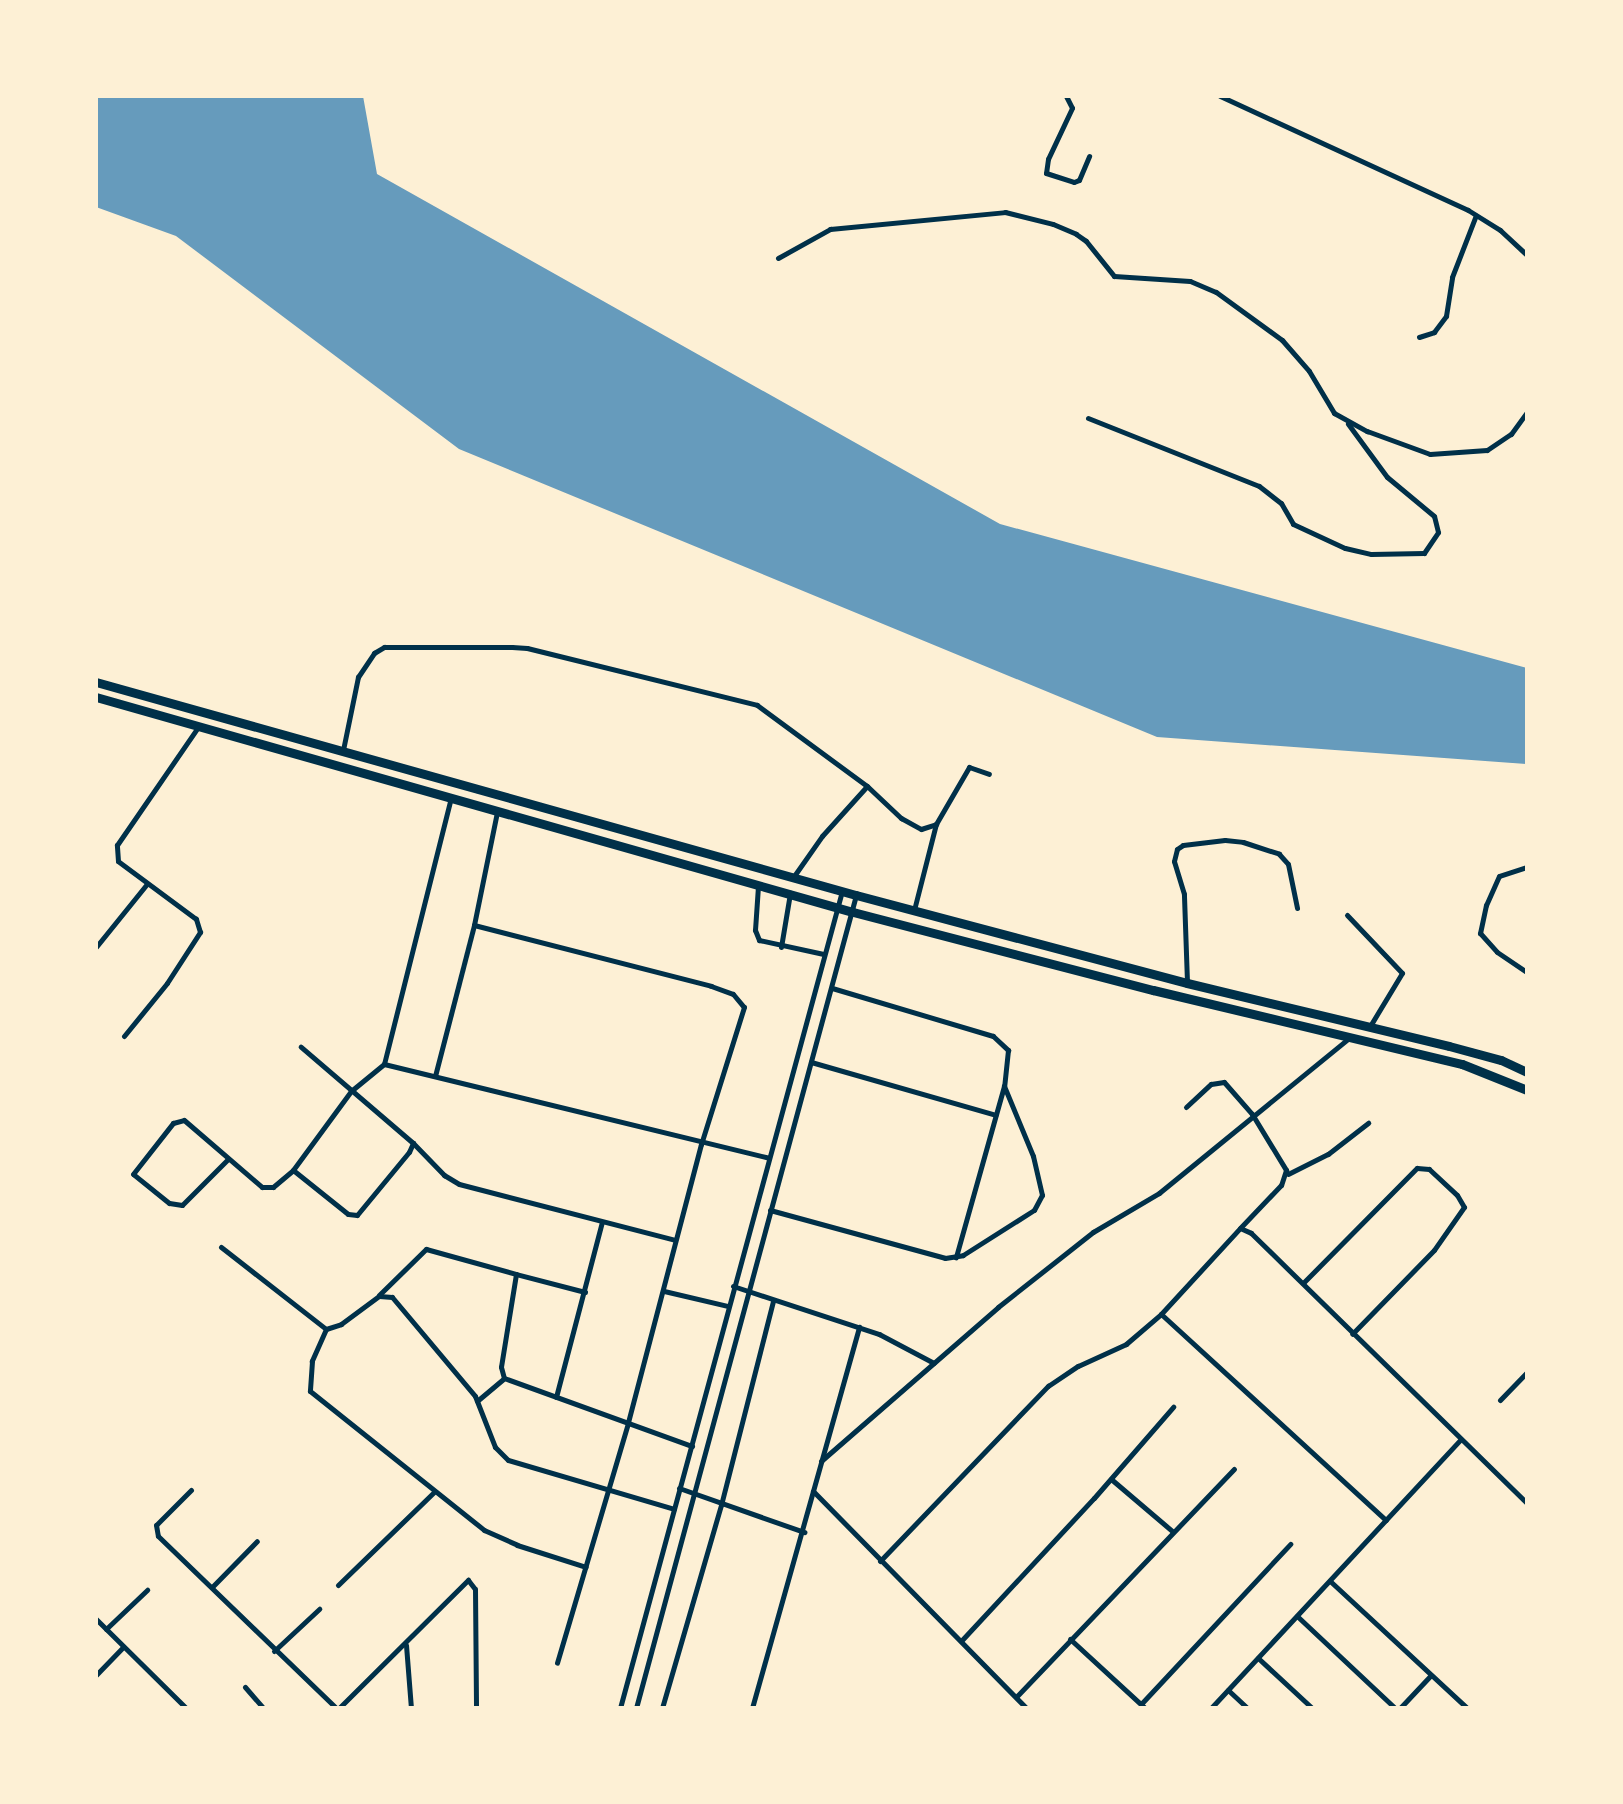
<!DOCTYPE html>
<html>
<head>
<meta charset="utf-8">
<style>
  body { margin:0 }
  #map { position:relative; width:1623px; height:1804px; overflow:hidden; background:#fdf0d5; font-family:"Noto Serif",serif }
  div>[style] { position:absolute }
  [style*='--x'] { left:calc(var(--x)*1px); top:calc(var(--y)*1px); width:calc(var(--w)*1px); rotate:calc(var(--a)*1deg) }
  .water>* { inset:0; background:#669bbc }
  .minor>* { height:5px; margin:-2.5px; padding:0 2.5px; transform-origin:2.5px; border-radius:2.5px; background:#003049 }
  .trunk>* { height:9px; margin:-4.5px; padding:0 4.5px; transform-origin:4.5px; border-radius:4.5px; background:#003049 }
  span { translate:-50% -50%; white-space:nowrap; text-align:center; line-height:1.15; -webkit-text-stroke:8px #fdf0d5; paint-order:stroke }
  .frame { position:absolute; inset:0; border:98px solid #fdf0d5; pointer-events:none }
</style>
</head>
<body>
<div id="map">
  <div class="water">
    <i style="clip-path:polygon(96px 96px,363px 96px,377px 174px,1000px 524px,1527px 668px,1527px 764px,1157px 737px,459px 449px,176px 236px,96px 207px)"></i>
  </div>
  <div class="minor">
    <i style="--x:1066;--y:96;--w:13;--a:63"></i>
    <i style="--x:1072;--y:108;--w:56;--a:115.2"></i>
    <i style="--x:1048;--y:159;--w:14;--a:98"></i>
    <i style="--x:1046;--y:173;--w:29;--a:18"></i>
    <i style="--x:1074;--y:182;--w:5;--a:-22"></i>
    <i style="--x:1079;--y:180;--w:26;--a:-67"></i>
    <i style="--x:1220;--y:96;--w:273;--a:24.7"></i>
    <i style="--x:1468;--y:210;--w:38;--a:32"></i>
    <i style="--x:1500;--y:230;--w:37;--a:43"></i>
    <i style="--x:778;--y:258;--w:60;--a:-29.1"></i>
    <i style="--x:830;--y:229;--w:176;--a:-5.5"></i>
    <i style="--x:1005;--y:212;--w:49;--a:14"></i>
    <i style="--x:1053;--y:224;--w:25;--a:23"></i>
    <i style="--x:1076;--y:234;--w:12;--a:35"></i>
    <i style="--x:1086;--y:241;--w:45;--a:51.3"></i>
    <i style="--x:1114;--y:276;--w:76;--a:3.8"></i>
    <i style="--x:1190;--y:281;--w:28;--a:23"></i>
    <i style="--x:1216;--y:292;--w:82;--a:36"></i>
    <i style="--x:1282;--y:340;--w:41;--a:48.9"></i>
    <i style="--x:1309;--y:371;--w:49;--a:59.2"></i>
    <i style="--x:1334;--y:413;--w:38;--a:29"></i>
    <i style="--x:1367;--y:431;--w:67;--a:20.1"></i>
    <i style="--x:1430;--y:454;--w:57;--a:-4"></i>
    <i style="--x:1487;--y:450;--w:29;--a:-34"></i>
    <i style="--x:1511;--y:434;--w:27;--a:-54"></i>
    <i style="--x:1419;--y:337;--w:16;--a:-18"></i>
    <i style="--x:1434;--y:332;--w:20;--a:-53"></i>
    <i style="--x:1446;--y:316;--w:39;--a:-81"></i>
    <i style="--x:1452;--y:277;--w:66;--a:-68.8"></i>
    <i style="--x:1088;--y:418;--w:184;--a:21.7"></i>
    <i style="--x:1259;--y:486;--w:28;--a:38"></i>
    <i style="--x:1281;--y:503;--w:24;--a:60"></i>
    <i style="--x:1293;--y:524;--w:57;--a:24.8"></i>
    <i style="--x:1345;--y:548;--w:27;--a:13"></i>
    <i style="--x:1371;--y:554;--w:53;--a:-1.1"></i>
    <i style="--x:1424;--y:553;--w:25;--a:-56"></i>
    <i style="--x:1438;--y:532;--w:16;--a:-104"></i>
    <i style="--x:1434;--y:516;--w:61;--a:-140.3"></i>
    <i style="--x:1387;--y:477;--w:66;--a:-126.3"></i>
    <i style="--x:343;--y:750;--w:75;--a:-78.4"></i>
    <i style="--x:358;--y:677;--w:29;--a:-56"></i>
    <i style="--x:374;--y:653;--w:12;--a:-31"></i>
    <i style="--x:384;--y:647;--w:128;--a:0"></i>
    <i style="--x:512;--y:647;--w:15;--a:4"></i>
    <i style="--x:527;--y:648;--w:237;--a:13.9"></i>
    <i style="--x:757;--y:705;--w:137;--a:36.4"></i>
    <i style="--x:867;--y:786;--w:47;--a:43.3"></i>
    <i style="--x:901;--y:818;--w:23;--a:29"></i>
    <i style="--x:921;--y:829;--w:16;--a:-18"></i>
    <i style="--x:936;--y:824;--w:66;--a:-59.9"></i>
    <i style="--x:969;--y:767;--w:21;--a:19"></i>
    <i style="--x:1527;--y:867;--w:29;--a:162"></i>
    <i style="--x:1499;--y:876;--w:32;--a:114"></i>
    <i style="--x:1486;--y:905;--w:29;--a:102"></i>
    <i style="--x:1480;--y:933;--w:25;--a:48"></i>
    <i style="--x:1497;--y:952;--w:36;--a:34"></i>
    <i style="--x:794;--y:876;--w:49;--a:-55"></i>
    <i style="--x:822;--y:836;--w:67;--a:-48"></i>
    <i style="--x:758;--y:886;--w:44;--a:93.9"></i>
    <i style="--x:755;--y:930;--w:11;--a:68"></i>
    <i style="--x:759;--y:940;--w:66;--a:12.2"></i>
    <i style="--x:914;--y:910;--w:89;--a:-75.7"></i>
    <i style="--x:1347;--y:915;--w:80;--a:46.5"></i>
    <i style="--x:1402;--y:973;--w:62;--a:121.1"></i>
    <i style="--x:474;--y:925;--w:245;--a:14.4"></i>
    <i style="--x:711;--y:986;--w:23;--a:20"></i>
    <i style="--x:733;--y:994;--w:17;--a:50"></i>
    <i style="--x:744;--y:1007;--w:144;--a:107.4"></i>
    <i style="--x:701;--y:1144;--w:288;--a:104.7"></i>
    <i style="--x:628;--y:1423;--w:250;--a:106.5"></i>
    <i style="--x:96;--y:947;--w:80;--a:-51.1"></i>
    <i style="--x:781;--y:947;--w:55;--a:-80.5"></i>
    <i style="--x:1187;--y:982;--w:88;--a:-92"></i>
    <i style="--x:1184;--y:894;--w:34;--a:-107"></i>
    <i style="--x:1174;--y:861;--w:12;--a:-76"></i>
    <i style="--x:1177;--y:849;--w:7;--a:-34"></i>
    <i style="--x:1183;--y:845;--w:42;--a:-6.8"></i>
    <i style="--x:1225;--y:840;--w:18;--a:6"></i>
    <i style="--x:1243;--y:842;--w:38;--a:18"></i>
    <i style="--x:1279;--y:854;--w:13;--a:48"></i>
    <i style="--x:1288;--y:864;--w:45;--a:78.4"></i>
    <i style="--x:832;--y:988;--w:168;--a:16.6"></i>
    <i style="--x:993;--y:1036;--w:21;--a:43"></i>
    <i style="--x:1008;--y:1050;--w:36;--a:96"></i>
    <i style="--x:1004;--y:1086;--w:178;--a:105.7"></i>
    <i style="--x:124;--y:1036;--w:68;--a:-50.9"></i>
    <i style="--x:167;--y:983;--w:61;--a:-57.1"></i>
    <i style="--x:200;--y:932;--w:14;--a:-107"></i>
    <i style="--x:196;--y:919;--w:97;--a:-143.4"></i>
    <i style="--x:118;--y:861;--w:16;--a:-94"></i>
    <i style="--x:117;--y:845;--w:143;--a:-55.5"></i>
    <i style="--x:811;--y:1062;--w:192;--a:16"></i>
    <i style="--x:384;--y:1064;--w:275;--a:-75.9"></i>
    <i style="--x:435;--y:1076;--w:156;--a:-75.5"></i>
    <i style="--x:474;--y:925;--w:115;--a:-78.5"></i>
    <i style="--x:1186;--y:1107;--w:34;--a:-43"></i>
    <i style="--x:1211;--y:1084;--w:13;--a:-9"></i>
    <i style="--x:1224;--y:1082;--w:43;--a:48.8"></i>
    <i style="--x:1252;--y:1114;--w:66;--a:58.7"></i>
    <i style="--x:1286;--y:1170;--w:16;--a:108"></i>
    <i style="--x:1281;--y:1185;--w:58;--a:133.6"></i>
    <i style="--x:413;--y:1143;--w:45;--a:45.9"></i>
    <i style="--x:444;--y:1175;--w:17;--a:31"></i>
    <i style="--x:459;--y:1184;--w:223;--a:14.5"></i>
    <i style="--x:228;--y:1159;--w:65;--a:135"></i>
    <i style="--x:182;--y:1205;--w:13;--a:-171"></i>
    <i style="--x:169;--y:1203;--w:46;--a:-141.1"></i>
    <i style="--x:133;--y:1174;--w:65;--a:-51.9"></i>
    <i style="--x:173;--y:1123;--w:11;--a:-15"></i>
    <i style="--x:184;--y:1120;--w:103;--a:40.7"></i>
    <i style="--x:262;--y:1187;--w:11;--a:0"></i>
    <i style="--x:273;--y:1187;--w:26;--a:-40"></i>
    <i style="--x:293;--y:1170;--w:98;--a:-53.7"></i>
    <i style="--x:351;--y:1091;--w:43;--a:-39.3"></i>
    <i style="--x:384;--y:1064;--w:396;--a:13.7"></i>
    <i style="--x:293;--y:1170;--w:70;--a:38.7"></i>
    <i style="--x:348;--y:1214;--w:9;--a:6"></i>
    <i style="--x:357;--y:1215;--w:82;--a:-50.5"></i>
    <i style="--x:409;--y:1152;--w:10;--a:-66"></i>
    <i style="--x:413;--y:1143;--w:148;--a:-139.4"></i>
    <i style="--x:1288;--y:1174;--w:45;--a:-26.6"></i>
    <i style="--x:1328;--y:1154;--w:51;--a:-37.8"></i>
    <i style="--x:770;--y:1210;--w:181;--a:15.3"></i>
    <i style="--x:945;--y:1258;--w:18;--a:-9"></i>
    <i style="--x:963;--y:1255;--w:84;--a:-32.4"></i>
    <i style="--x:1034;--y:1210;--w:17;--a:-62"></i>
    <i style="--x:1042;--y:1195;--w:40;--a:-103"></i>
    <i style="--x:1033;--y:1156;--w:76;--a:-112.5"></i>
    <i style="--x:221;--y:1247;--w:133;--a:38"></i>
    <i style="--x:326;--y:1329;--w:16;--a:-18"></i>
    <i style="--x:341;--y:1324;--w:47;--a:-36.4"></i>
    <i style="--x:379;--y:1296;--w:13;--a:4"></i>
    <i style="--x:392;--y:1297;--w:129;--a:50"></i>
    <i style="--x:475;--y:1396;--w:55;--a:68.6"></i>
    <i style="--x:495;--y:1447;--w:18;--a:45"></i>
    <i style="--x:508;--y:1460;--w:173;--a:16.4"></i>
    <i style="--x:1303;--y:1283;--w:162;--a:-45.3"></i>
    <i style="--x:1417;--y:1168;--w:12;--a:5"></i>
    <i style="--x:1429;--y:1169;--w:38;--a:43"></i>
    <i style="--x:1457;--y:1195;--w:14;--a:60"></i>
    <i style="--x:1464;--y:1207;--w:52;--a:124.9"></i>
    <i style="--x:1434;--y:1250;--w:117;--a:134.3"></i>
    <i style="--x:733;--y:1286;--w:154;--a:18.2"></i>
    <i style="--x:879;--y:1334;--w:62;--a:27.8"></i>
    <i style="--x:664;--y:1291;--w:66;--a:13.2"></i>
    <i style="--x:585;--y:1292;--w:71;--a:-165.4"></i>
    <i style="--x:516;--y:1274;--w:94;--a:99.2"></i>
    <i style="--x:501;--y:1367;--w:11;--a:75"></i>
    <i style="--x:504;--y:1378;--w:200;--a:19.9"></i>
    <i style="--x:379;--y:1295;--w:66;--a:-44.4"></i>
    <i style="--x:426;--y:1249;--w:93;--a:15.5"></i>
    <i style="--x:1161;--y:1314;--w:305;--a:42.5"></i>
    <i style="--x:326;--y:1329;--w:35;--a:114"></i>
    <i style="--x:312;--y:1361;--w:30;--a:94"></i>
    <i style="--x:310;--y:1391;--w:223;--a:38.6"></i>
    <i style="--x:484;--y:1530;--w:36;--a:24"></i>
    <i style="--x:517;--y:1545;--w:72;--a:17.7"></i>
    <i style="--x:556;--y:1397;--w:181;--a:-75.3"></i>
    <i style="--x:1500;--y:1400;--w:39;--a:-46"></i>
    <i style="--x:477;--y:1401;--w:35;--a:-40"></i>
    <i style="--x:821;--y:1461;--w:235;--a:-41"></i>
    <i style="--x:998;--y:1307;--w:121;--a:-38.3"></i>
    <i style="--x:1093;--y:1232;--w:77;--a:-30.6"></i>
    <i style="--x:1159;--y:1193;--w:247;--a:-39.2"></i>
    <i style="--x:1111;--y:1479;--w:80;--a:40.4"></i>
    <i style="--x:679;--y:1488;--w:133;--a:19.4"></i>
    <i style="--x:191;--y:1490;--w:49;--a:135"></i>
    <i style="--x:156;--y:1525;--w:11;--a:80"></i>
    <i style="--x:158;--y:1536;--w:248;--a:44"></i>
    <i style="--x:813;--y:1491;--w:304;--a:45.5"></i>
    <i style="--x:880;--y:1561;--w:243;--a:-46.2"></i>
    <i style="--x:1048;--y:1386;--w:36;--a:-34"></i>
    <i style="--x:1078;--y:1366;--w:53;--a:-24.6"></i>
    <i style="--x:1126;--y:1344;--w:46;--a:-40.6"></i>
    <i style="--x:1161;--y:1314;--w:117;--a:-47.4"></i>
    <i style="--x:1240;--y:1228;--w:12;--a:24"></i>
    <i style="--x:1251;--y:1233;--w:386;--a:44.4"></i>
    <i style="--x:1330;--y:1581;--w:187;--a:42.8"></i>
    <i style="--x:338;--y:1585;--w:134;--a:-44.1"></i>
    <i style="--x:212;--y:1587;--w:64;--a:-45.6"></i>
    <i style="--x:1297;--y:1616;--w:134;--a:43.2"></i>
    <i style="--x:96;--y:1619;--w:127;--a:44.7"></i>
    <i style="--x:106;--y:1629;--w:57;--a:-43.6"></i>
    <i style="--x:1070;--y:1639;--w:102;--a:42.6"></i>
    <i style="--x:961;--y:1641;--w:195;--a:-47.1"></i>
    <i style="--x:1094;--y:1498;--w:121;--a:-49"></i>
    <i style="--x:406;--y:1645;--w:63;--a:85.5"></i>
    <i style="--x:274;--y:1651;--w:62;--a:-43"></i>
    <i style="--x:1258;--y:1658;--w:74;--a:42.8"></i>
    <i style="--x:96;--y:1675;--w:39;--a:-46"></i>
    <i style="--x:245;--y:1687;--w:28;--a:49"></i>
    <i style="--x:1228;--y:1690;--w:26;--a:43"></i>
    <i style="--x:1017;--y:1696;--w:314;--a:-46.3"></i>
    <i style="--x:1141;--y:1704;--w:219;--a:-47"></i>
    <i style="--x:339;--y:1708;--w:182;--a:-44.8"></i>
    <i style="--x:468;--y:1580;--w:11;--a:52"></i>
    <i style="--x:475;--y:1589;--w:119;--a:89.5"></i>
    <i style="--x:620;--y:1708;--w:847;--a:-74.8"></i>
    <i style="--x:636;--y:1708;--w:842;--a:-74.86"></i>
    <i style="--x:662;--y:1708;--w:211;--a:-73.8"></i>
    <i style="--x:721;--y:1505;--w:211;--a:-75.7"></i>
    <i style="--x:752;--y:1708;--w:396;--a:-74.3"></i>
    <i style="--x:1211;--y:1708;--w:366;--a:-47.1"></i>
    <i style="--x:1400;--y:1708;--w:45;--a:-46.8"></i>
  </div>
  <div class="trunk">
    <i style="--x:96;--y:682;--w:789;--a:15.66"></i>
    <i style="--x:856;--y:895;--w:342;--a:14.9"></i>
    <i style="--x:1187;--y:983;--w:269;--a:13.5"></i>
    <i style="--x:1449;--y:1046;--w:54;--a:15.1"></i>
    <i style="--x:1501;--y:1060;--w:29;--a:25"></i>
    <i style="--x:96;--y:697;--w:787;--a:15.86"></i>
    <i style="--x:853;--y:912;--w:310;--a:14.6"></i>
    <i style="--x:1153;--y:990;--w:318;--a:13.5"></i>
    <i style="--x:1462;--y:1064;--w:70;--a:21.8"></i>
  </div>
  <div class="frame"></div>
</div>
</body>
</html>
